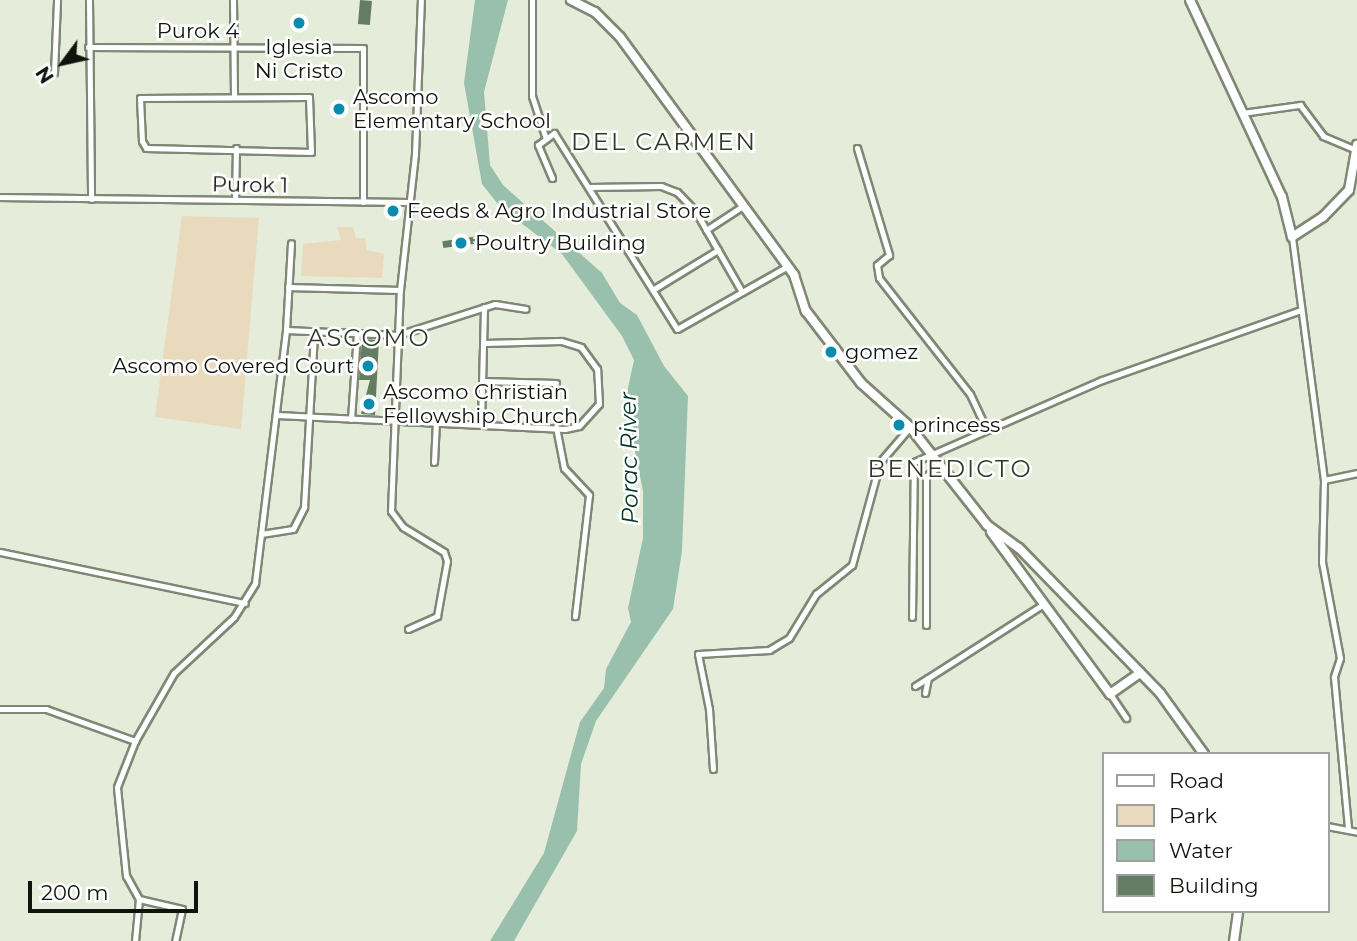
<!DOCTYPE html>
<html>
<head>
<meta charset="utf-8">
<style>
  body { margin:0 }
  #map { position:relative; width:1357px; height:941px; overflow:hidden; background:#e5ecd9; font-family:Montserrat,sans-serif }
  div>[style] { position:absolute }
  [style*='--x'] { left:calc(var(--x)*1px); top:calc(var(--y)*1px); width:calc(var(--w)*1px); rotate:calc(var(--a)*1deg) }
  .green>* { inset:0; background:#e9dabd }
  .water>* { inset:0; background:#99c0ac }
  .building>* { inset:0; background:#647d62; transform-origin:0 0 }
  .roads { filter:drop-shadow(2px 0 #808775) drop-shadow(-2px 0 #808775) drop-shadow(0 2px #808775) drop-shadow(0 -2px #808775) }
  .street>* { height:5px; margin:-2.5px; padding:0 2.5px; transform-origin:2.5px; border-radius:2.5px; background:#fff }
  .secondary>* { height:8px; margin:-4px; padding:0 4px; transform-origin:4px; border-radius:4px; background:#fff }
  .dots>* { width:19px; height:19px; translate:-50% -50%; box-sizing:border-box; border:4px solid #fff; border-radius:50% }
  span { translate:-50% -50%; white-space:nowrap; text-align:center; line-height:1.15; -webkit-text-stroke:5px #fff; paint-order:stroke }
  .street-label { font-size:21px; color:#11130d }
  .poi-label { font-size:21px; color:#11130d }
  .left { translate:0 -50%; text-align:left }
  .right { translate:-100% -50%; text-align:right }
  .water-label { font-size:23px; color:#023825; font-style:italic }
  .quarter-label { font-size:24px; color:#333829; letter-spacing:2px }
  .legend { position:absolute; left:1102px; top:752px; width:228px; height:161px; box-sizing:border-box; background:#fff; border:2px solid #a0a19e; margin:0; padding:9px 12px; list-style:none; font-size:21px; color:#11130d }
  .legend li { display:flex; align-items:center; gap:14px; height:35px }
  .legend b { width:35px; border:2px solid #a0a19e }
  .north { position:absolute; left:28px; top:28px; width:70px; height:70px; -webkit-text-stroke:5px #fff; paint-order:stroke; rotate:237deg; font-size:19px; font-weight:700; line-height:28px; text-align:center; color:#11130d }
  .north::after { content:''; display:block; margin:auto; width:24px; height:32px; background:#11130d; clip-path:polygon(50% 0,100% 100%,50% 72%,0 100%) }
  .scale { position:absolute; left:28px; top:881px; width:170px; height:32px; box-sizing:border-box; border:4px solid #11130d; border-top:0; padding-left:9px; font-size:21px; line-height:24px; white-space:nowrap; color:#11130d; -webkit-text-stroke:5px #fff; paint-order:stroke }
</style>
</head>
<body>
<div id="map">
  <div class="green">
    <i style="clip-path:polygon(182px 216px,259px 218px,241px 429px,155px 417px)"></i>
    <i style="clip-path:polygon(337px 227px,353px 227px,356px 238px,365px 238px,367px 250px,384px 254px,382px 278px,301px 276px,303px 244px,341px 240px)"></i>
  </div>
  <div class="water">
    <i style="clip-path:polygon(475px 0,508px 0,484px 92px,490px 165px,503px 185px,602px 273px,620px 303px,637px 315px,664px 366px,688px 396px,682px 551px,673px 609px,596px 721px,581px 764px,577px 831px,514px 941px,490px 941px,544px 853px,580px 722px,604px 688px,606px 669px,631px 622px,628px 608px,643px 538px,643px 491px,625px 402px,634px 360px,622px 336px,562px 254px,501px 208px,482px 184px,464px 83px)"></i>
  </div>
  <div class="building">
    <i style="left:360px;top:0;width:12px;height:24px;rotate:5deg"></i>
    <i style="left:479px;top:236px;width:7px;height:37px;rotate:82deg"></i>
    <i style="clip-path:polygon(362px 339px,379px 340px,375px 415px,361px 414px,370px 380px,359px 380px)"></i>
  </div>
  <div class="roads">
    <div class="street">
      <i style="--x:89;--y:0;--w:199;--a:89.4"></i>
      <i style="--x:233;--y:0;--w:97;--a:89.4"></i>
      <i style="--x:532;--y:0;--w:96;--a:90"></i>
      <i style="--x:532;--y:96;--w:45;--a:72"></i>
      <i style="--x:88;--y:47;--w:275;--a:0.2"></i>
      <i style="--x:363;--y:48;--w:154;--a:90"></i>
      <i style="--x:54;--y:73;--w:73;--a:-87.6"></i>
      <i style="--x:309;--y:97;--w:55;--a:87.9"></i>
      <i style="--x:311;--y:152;--w:165;--a:-178.6"></i>
      <i style="--x:146;--y:148;--w:8;--a:-120"></i>
      <i style="--x:142;--y:141;--w:43;--a:-92.7"></i>
      <i style="--x:140;--y:98;--w:169;--a:-0.3"></i>
      <i style="--x:1242;--y:113;--w:59;--a:-7.9"></i>
      <i style="--x:1300;--y:105;--w:39;--a:53"></i>
      <i style="--x:1323;--y:136;--w:36;--a:23"></i>
      <i style="--x:857;--y:148;--w:112;--a:73.3"></i>
      <i style="--x:889;--y:255;--w:16;--a:140"></i>
      <i style="--x:877;--y:265;--w:13;--a:81"></i>
      <i style="--x:879;--y:278;--w:147;--a:51.9"></i>
      <i style="--x:970;--y:394;--w:38;--a:65"></i>
      <i style="--x:552;--y:178;--w:36;--a:-113"></i>
      <i style="--x:538;--y:145;--w:20;--a:-37"></i>
      <i style="--x:554;--y:133;--w:231;--a:57.9"></i>
      <i style="--x:677;--y:329;--w:128;--a:-29.6"></i>
      <i style="--x:589;--y:187;--w:72;--a:-0.8"></i>
      <i style="--x:661;--y:186;--w:17;--a:21"></i>
      <i style="--x:677;--y:192;--w:28;--a:46"></i>
      <i style="--x:696;--y:212;--w:92;--a:60.1"></i>
      <i style="--x:0;--y:197;--w:407;--a:0.7"></i>
      <i style="--x:235;--y:200;--w:52;--a:-88.9"></i>
      <i style="--x:706;--y:230;--w:45;--a:-33.3"></i>
      <i style="--x:1292;--y:237;--w:245;--a:82.5"></i>
      <i style="--x:1324;--y:480;--w:82;--a:91.4"></i>
      <i style="--x:1322;--y:562;--w:98;--a:79.4"></i>
      <i style="--x:1340;--y:658;--w:20;--a:108"></i>
      <i style="--x:1334;--y:677;--w:153;--a:84.7"></i>
      <i style="--x:288;--y:287;--w:112;--a:1.5"></i>
      <i style="--x:654;--y:289;--w:75;--a:-31.4"></i>
      <i style="--x:286;--y:330;--w:112;--a:2.6"></i>
      <i style="--x:398;--y:335;--w:102;--a:-17.7"></i>
      <i style="--x:495;--y:304;--w:31;--a:9"></i>
      <i style="--x:482;--y:381;--w:74;--a:1.5"></i>
      <i style="--x:277;--y:415;--w:288;--a:2.8"></i>
      <i style="--x:565;--y:429;--w:14;--a:-12"></i>
      <i style="--x:579;--y:426;--w:30;--a:-48"></i>
      <i style="--x:599;--y:404;--w:35;--a:-93"></i>
      <i style="--x:597;--y:369;--w:27;--a:-126"></i>
      <i style="--x:581;--y:347;--w:21;--a:-163"></i>
      <i style="--x:561;--y:341;--w:77;--a:178.5"></i>
      <i style="--x:351;--y:419;--w:86;--a:-86"></i>
      <i style="--x:481;--y:423;--w:116;--a:-88.5"></i>
      <i style="--x:556;--y:427;--w:42;--a:79"></i>
      <i style="--x:564;--y:468;--w:37;--a:47"></i>
      <i style="--x:589;--y:495;--w:122;--a:96.6"></i>
      <i style="--x:434;--y:462;--w:41;--a:-87.2"></i>
      <i style="--x:1324;--y:480;--w:34;--a:-12"></i>
      <i style="--x:261;--y:534;--w:32;--a:-9"></i>
      <i style="--x:293;--y:529;--w:25;--a:-63"></i>
      <i style="--x:304;--y:507;--w:176;--a:-86.7"></i>
      <i style="--x:0;--y:552;--w:250;--a:11.8"></i>
      <i style="--x:912;--y:617;--w:155;--a:-89.3"></i>
      <i style="--x:914;--y:462;--w:205;--a:-23.6"></i>
      <i style="--x:1102;--y:380;--w:211;--a:-19.4"></i>
      <i style="--x:926;--y:625;--w:149;--a:-90"></i>
      <i style="--x:926;--y:476;--w:17;--a:-36"></i>
      <i style="--x:408;--y:629;--w:32;--a:-24"></i>
      <i style="--x:437;--y:616;--w:56;--a:-79.7"></i>
      <i style="--x:447;--y:561;--w:9;--a:-108"></i>
      <i style="--x:444;--y:552;--w:48;--a:-148.6"></i>
      <i style="--x:403;--y:527;--w:20;--a:-127"></i>
      <i style="--x:391;--y:511;--w:221;--a:-87.7"></i>
      <i style="--x:400;--y:290;--w:137;--a:-83.7"></i>
      <i style="--x:415;--y:154;--w:154;--a:-87.8"></i>
      <i style="--x:915;--y:686;--w:15;--a:-32"></i>
      <i style="--x:925;--y:693;--w:15;--a:-79"></i>
      <i style="--x:928;--y:678;--w:135;--a:-32.6"></i>
      <i style="--x:1110;--y:694;--w:29;--a:56"></i>
      <i style="--x:0;--y:709;--w:46;--a:0"></i>
      <i style="--x:46;--y:709;--w:95;--a:19.8"></i>
      <i style="--x:713;--y:769;--w:60;--a:-93.8"></i>
      <i style="--x:709;--y:709;--w:56;--a:-101.3"></i>
      <i style="--x:698;--y:654;--w:71;--a:-3.2"></i>
      <i style="--x:769;--y:650;--w:23;--a:-31"></i>
      <i style="--x:789;--y:638;--w:52;--a:-58.5"></i>
      <i style="--x:816;--y:594;--w:46;--a:-38.9"></i>
      <i style="--x:852;--y:565;--w:107;--a:-74.8"></i>
      <i style="--x:880;--y:462;--w:46;--a:-49.4"></i>
      <i style="--x:1327;--y:826;--w:31;--a:11"></i>
      <i style="--x:139;--y:899;--w:44;--a:13.1"></i>
      <i style="--x:182;--y:909;--w:33;--a:102"></i>
      <i style="--x:135;--y:941;--w:42;--a:-84.6"></i>
      <i style="--x:139;--y:899;--w:26;--a:-119"></i>
      <i style="--x:126;--y:876;--w:89;--a:-95.8"></i>
      <i style="--x:117;--y:787;--w:49;--a:-68.6"></i>
      <i style="--x:135;--y:741;--w:78;--a:-60.2"></i>
      <i style="--x:174;--y:673;--w:82;--a:-43"></i>
      <i style="--x:234;--y:617;--w:40;--a:-58"></i>
      <i style="--x:255;--y:583;--w:255;--a:-83"></i>
      <i style="--x:286;--y:330;--w:87;--a:-86.7"></i>
    </div>
    <div class="secondary">
      <i style="--x:571;--y:0;--w:27;--a:27"></i>
      <i style="--x:595;--y:12;--w:35;--a:45"></i>
      <i style="--x:620;--y:37;--w:295;--a:53.8"></i>
      <i style="--x:794;--y:275;--w:38;--a:72"></i>
      <i style="--x:806;--y:311;--w:91;--a:52.6"></i>
      <i style="--x:861;--y:383;--w:66;--a:41.9"></i>
      <i style="--x:910;--y:427;--w:125;--a:51.8"></i>
      <i style="--x:987;--y:525;--w:39;--a:36"></i>
      <i style="--x:1019;--y:548;--w:202;--a:45.8"></i>
      <i style="--x:1160;--y:693;--w:75;--a:54.2"></i>
      <i style="--x:1190;--y:0;--w:217;--a:65"></i>
      <i style="--x:1282;--y:197;--w:41;--a:76"></i>
      <i style="--x:1292;--y:237;--w:37;--a:-33"></i>
      <i style="--x:1323;--y:217;--w:37;--a:-46"></i>
      <i style="--x:1349;--y:190;--w:46;--a:-79.9"></i>
      <i style="--x:991;--y:532;--w:201;--a:53.7"></i>
      <i style="--x:1110;--y:694;--w:37;--a:-35"></i>
      <i style="--x:1234;--y:941;--w:30;--a:-82"></i>
    </div>
  </div>
  <div class="dots">
    <i style="left:299px;top:23px;background:#068cac"></i>
    <i style="left:339px;top:109px;background:#068cac"></i>
    <i style="left:393px;top:211px;background:#068cac"></i>
    <i style="left:461px;top:243px;background:#068cac"></i>
    <i style="left:831px;top:352px;background:#068cac"></i>
    <i style="left:368px;top:366px;background:#068cac"></i>
    <i style="left:369px;top:404px;background:#068cac"></i>
    <i style="left:899px;top:425px;background:#068cac"></i>
  </div>
  <div class="street-label">
    <span style="left:198px;top:31px">Purok 4</span>
    <span style="left:250px;top:185px;rotate:1deg">Purok 1</span>
  </div>
  <div class="poi-label">
    <span style="left:299px;top:59px">Iglesia<br>Ni Cristo</span>
    <span class="left" style="left:353px;top:109px">Ascomo<br>Elementary School</span>
    <span class="left" style="left:407px;top:211px">Feeds &amp; Agro Industrial Store</span>
    <span class="left" style="left:475px;top:243px">Poultry Building</span>
    <span class="left" style="left:845px;top:352px">gomez</span>
    <span class="right" style="left:354px;top:366px">Ascomo Covered Court</span>
    <span class="left" style="left:383px;top:404px">Ascomo Christian<br>Fellowship Church</span>
    <span class="left" style="left:913px;top:425px">princess</span>
  </div>
  <div class="water-label">
    <span style="left:629px;top:458px;rotate:-91deg">Porac River</span>
  </div>
  <div class="quarter-label">
    <span style="left:664px;top:142px">DEL CARMEN</span>
    <span style="left:369px;top:338px">ASCOMO</span>
    <span style="left:950px;top:469px">BENEDICTO</span>
  </div>
  <ul class="legend">
  <li><b style="height:9px;background:#fff"></b>Road</li>
  <li><b style="height:19px;background:#e9dabd"></b>Park</li>
  <li><b style="height:19px;background:#99c0ac"></b>Water</li>
  <li><b style="height:19px;background:#647d62"></b>Building</li>
  </ul>
  <div class="north">N</div>
  <div class="scale">200 m</div>
</div>
</body>
</html>
